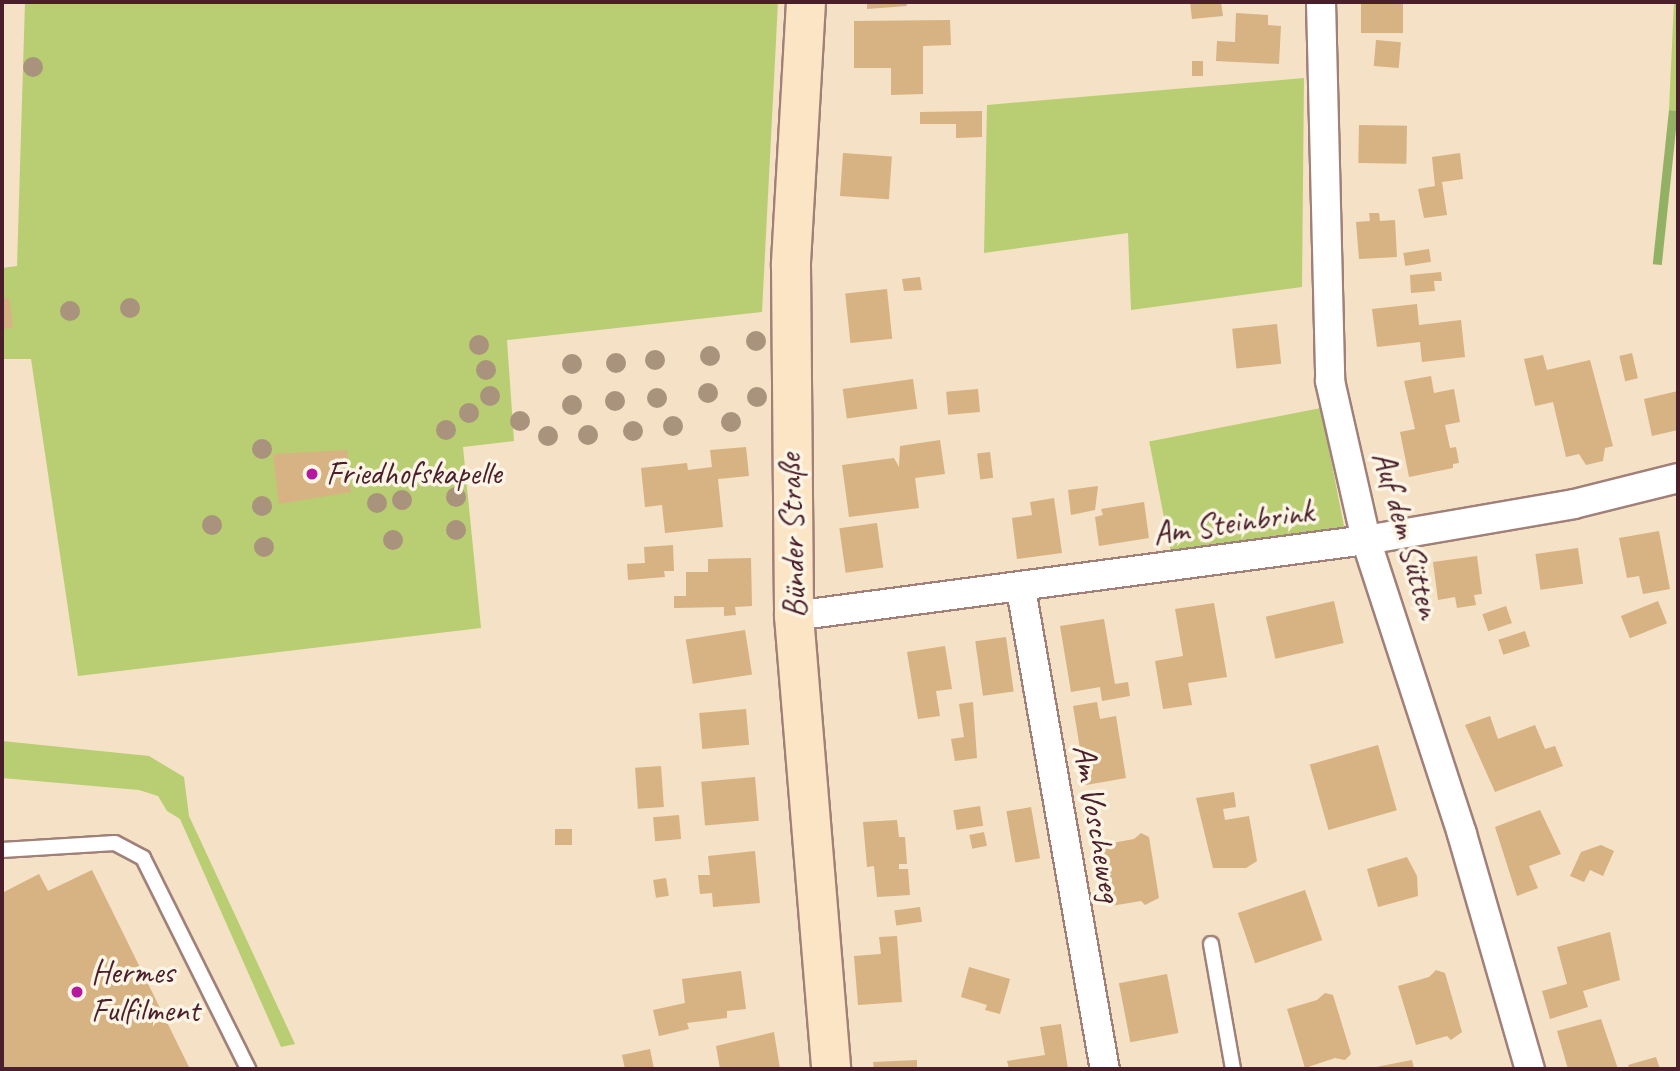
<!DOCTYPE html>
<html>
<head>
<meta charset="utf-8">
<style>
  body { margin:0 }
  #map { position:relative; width:1680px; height:1071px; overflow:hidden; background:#f5e1c5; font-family:Caveat,sans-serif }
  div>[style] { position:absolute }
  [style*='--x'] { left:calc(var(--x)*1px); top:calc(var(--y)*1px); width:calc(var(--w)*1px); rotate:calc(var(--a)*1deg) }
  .green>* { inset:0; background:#b9ce73; transform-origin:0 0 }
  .forest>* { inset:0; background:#92b165; transform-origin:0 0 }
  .building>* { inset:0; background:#d7b282; transform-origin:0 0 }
  .roads { filter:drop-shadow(2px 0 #a08078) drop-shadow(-2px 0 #a08078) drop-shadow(0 2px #a08078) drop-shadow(0 -2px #a08078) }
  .service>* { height:14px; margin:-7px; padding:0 7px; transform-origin:7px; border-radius:7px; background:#fff }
  .minor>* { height:28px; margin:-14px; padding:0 14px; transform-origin:14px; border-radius:14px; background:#fff }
  .secondary>* { height:38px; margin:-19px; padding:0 19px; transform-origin:19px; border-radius:19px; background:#fce5c4 }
  .trees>* { width:20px; height:20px; margin:-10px; border-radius:50%; background:#a9937c }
  .dots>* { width:19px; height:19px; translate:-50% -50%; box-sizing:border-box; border:4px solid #fcf5e5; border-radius:50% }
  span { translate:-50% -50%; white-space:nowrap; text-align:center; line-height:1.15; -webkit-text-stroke:7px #fcf5e5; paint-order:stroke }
  .poi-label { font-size:33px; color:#4a1f2b }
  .left { translate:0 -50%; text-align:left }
  .street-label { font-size:33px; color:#4a1f2b }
  .frame { position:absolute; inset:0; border:4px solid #4a1f2b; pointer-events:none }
</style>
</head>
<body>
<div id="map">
  <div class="green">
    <i style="clip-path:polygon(25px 2px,778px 2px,762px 312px,507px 340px,514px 441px,463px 447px,481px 628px,78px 676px,31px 359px,2px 359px,2px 268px,17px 266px)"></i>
    <i style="clip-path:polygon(1674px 2px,1678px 2px,1678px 111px,1669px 110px)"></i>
    <i style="clip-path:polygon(1304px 78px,1302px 287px,1131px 310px,1128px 233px,984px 253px,987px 105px)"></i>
    <i style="left:1321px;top:408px;width:122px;height:175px;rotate:79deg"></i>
    <i style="clip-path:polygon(2px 741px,149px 756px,184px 777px,189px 816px,295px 1044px,281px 1047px,180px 819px,167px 811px,158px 796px,139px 790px,2px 778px)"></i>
  </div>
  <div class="forest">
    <i style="left:1669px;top:110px;width:9px;height:155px;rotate:6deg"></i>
  </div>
  <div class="building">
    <i style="clip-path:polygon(867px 2px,906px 2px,907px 6px,867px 9px)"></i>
    <i style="clip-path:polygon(1190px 2px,1221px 2px,1223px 16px,1192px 19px)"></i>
    <i style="left:1361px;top:2px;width:42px;height:31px"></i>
    <i style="clip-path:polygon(1236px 13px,1268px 15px,1268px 25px,1281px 26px,1279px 64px,1216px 61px,1217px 41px,1235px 42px)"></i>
    <i style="clip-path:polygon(950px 20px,951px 45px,923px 46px,923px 94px,891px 95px,891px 68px,854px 68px,854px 21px)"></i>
    <i style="left:1376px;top:40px;width:25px;height:26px;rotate:5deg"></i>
    <i style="left:1192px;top:61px;width:11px;height:15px"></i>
    <i style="clip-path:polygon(982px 111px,982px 137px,956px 138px,956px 124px,920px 124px,920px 112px)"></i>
    <i style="left:1359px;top:125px;width:48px;height:38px;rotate:1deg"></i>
    <i style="left:843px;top:153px;width:49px;height:43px;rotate:4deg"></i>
    <i style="clip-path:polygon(1460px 153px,1463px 179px,1442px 182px,1447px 215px,1424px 218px,1418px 189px,1435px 186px,1432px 157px)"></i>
    <i style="clip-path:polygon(1369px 213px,1379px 213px,1380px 221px,1395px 220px,1397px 257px,1359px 259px,1356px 222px,1370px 221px)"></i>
    <i style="left:1429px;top:249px;width:13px;height:26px;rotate:81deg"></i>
    <i style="clip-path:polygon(1441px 272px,1442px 281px,1434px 281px,1435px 291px,1411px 293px,1410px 275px)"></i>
    <i style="clip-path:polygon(920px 277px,922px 290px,904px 291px,902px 279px)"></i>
    <i style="left:887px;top:289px;width:50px;height:42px;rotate:84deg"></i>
    <i style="clip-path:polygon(9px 298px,13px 328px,2px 329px,2px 299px)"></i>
    <i style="clip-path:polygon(1417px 304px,1419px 325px,1461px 320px,1465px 357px,1422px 362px,1420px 342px,1377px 347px,1372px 309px)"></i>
    <i style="left:1277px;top:324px;width:40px;height:45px;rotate:84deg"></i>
    <i style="left:1632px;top:353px;width:26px;height:13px;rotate:77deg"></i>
    <i style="clip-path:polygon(1543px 355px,1547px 370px,1590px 360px,1613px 446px,1605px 448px,1603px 461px,1586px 465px,1579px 454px,1566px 457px,1553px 402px,1535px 406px,1524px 359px)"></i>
    <i style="clip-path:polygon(1431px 376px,1434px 393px,1454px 389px,1460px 422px,1445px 425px,1450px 448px,1456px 447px,1459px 463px,1453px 464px,1453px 468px,1409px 477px,1400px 432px,1415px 429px,1404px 381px)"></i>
    <i style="left:913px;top:379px;width:30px;height:71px;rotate:82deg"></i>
    <i style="left:978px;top:389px;width:23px;height:32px;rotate:85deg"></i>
    <i style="clip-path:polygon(1678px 391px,1678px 430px,1652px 436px,1644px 399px)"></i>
    <i style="clip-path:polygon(940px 440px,945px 474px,915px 478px,919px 508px,849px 517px,842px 465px,894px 458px,899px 467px,900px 446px)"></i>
    <i style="clip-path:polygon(746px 447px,749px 476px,718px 479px,723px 527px,665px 533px,662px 505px,645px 507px,641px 468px,687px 463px,688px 470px,712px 467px,710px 450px)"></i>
    <i style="clip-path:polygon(347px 450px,351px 492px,279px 504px,273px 454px)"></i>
    <i style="left:990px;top:452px;width:26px;height:13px;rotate:83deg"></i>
    <i style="clip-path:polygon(1098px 486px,1095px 510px,1071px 515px,1068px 490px)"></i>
    <i style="clip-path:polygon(1054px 498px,1062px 553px,1017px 559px,1012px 518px,1032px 515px,1030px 502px)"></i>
    <i style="clip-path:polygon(1144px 502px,1149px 538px,1099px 546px,1095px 517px,1103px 515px,1101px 509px)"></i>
    <i style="left:877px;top:523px;width:45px;height:38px;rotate:82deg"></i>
    <i style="clip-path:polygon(1659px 531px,1670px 589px,1643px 594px,1639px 576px,1627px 578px,1619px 538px)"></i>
    <i style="clip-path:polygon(673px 545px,674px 571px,664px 571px,665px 577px,628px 580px,627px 564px,645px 563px,644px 547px)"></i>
    <i style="left:1578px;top:548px;width:36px;height:43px;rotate:82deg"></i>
    <i style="clip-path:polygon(1477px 556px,1482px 594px,1474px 595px,1476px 605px,1457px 608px,1455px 597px,1438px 600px,1433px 562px)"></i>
    <i style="clip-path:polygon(751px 558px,752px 606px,735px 607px,736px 615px,724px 616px,724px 607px,674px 608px,674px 596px,686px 596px,686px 572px,708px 572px,708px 559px)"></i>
    <i style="left:1334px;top:601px;width:43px;height:70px;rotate:77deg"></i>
    <i style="left:1658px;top:601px;width:24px;height:40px;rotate:68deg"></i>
    <i style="clip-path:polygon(1214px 603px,1227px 677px,1188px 683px,1192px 705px,1163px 709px,1155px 661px,1183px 656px,1175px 609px)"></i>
    <i style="left:1506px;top:606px;width:18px;height:25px;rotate:71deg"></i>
    <i style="clip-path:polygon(1104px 619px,1115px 684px,1128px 682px,1130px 696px,1102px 701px,1100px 687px,1071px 692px,1060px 626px)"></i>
    <i style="left:745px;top:630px;width:45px;height:60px;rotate:81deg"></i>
    <i style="left:1525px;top:631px;width:16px;height:28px;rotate:72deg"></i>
    <i style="left:1006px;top:637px;width:55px;height:31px;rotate:82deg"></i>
    <i style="clip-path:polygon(945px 646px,952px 689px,936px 691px,940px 716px,918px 719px,907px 652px)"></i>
    <i style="clip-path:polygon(973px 702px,977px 758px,955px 761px,951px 739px,964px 737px,959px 704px)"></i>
    <i style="clip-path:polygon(1097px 702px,1100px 719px,1116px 716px,1126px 778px,1086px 785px,1073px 706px)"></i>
    <i style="left:746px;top:709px;width:36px;height:47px;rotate:85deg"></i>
    <i style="clip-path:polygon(1490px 716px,1498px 739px,1535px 725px,1545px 749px,1555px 746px,1563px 766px,1495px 792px,1465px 725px)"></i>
    <i style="left:1378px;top:745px;width:68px;height:71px;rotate:74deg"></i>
    <i style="left:661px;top:766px;width:41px;height:26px;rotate:86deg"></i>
    <i style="left:755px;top:777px;width:44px;height:54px;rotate:85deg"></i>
    <i style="clip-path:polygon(1234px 792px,1236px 807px,1223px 809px,1225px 820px,1249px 816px,1257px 861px,1246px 868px,1213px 868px,1196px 798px)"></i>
    <i style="left:980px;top:806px;width:20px;height:27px;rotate:81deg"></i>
    <i style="left:1031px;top:807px;width:52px;height:25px;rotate:80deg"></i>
    <i style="clip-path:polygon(1540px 810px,1561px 854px,1529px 866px,1538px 888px,1517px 896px,1495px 827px)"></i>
    <i style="left:679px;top:815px;width:24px;height:26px;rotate:85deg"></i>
    <i style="clip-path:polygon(897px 820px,899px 837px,905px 837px,907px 864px,899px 864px,899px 869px,908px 869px,910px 895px,877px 897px,874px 866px,867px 867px,863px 822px)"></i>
    <i style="left:555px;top:829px;width:17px;height:16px"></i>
    <i style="left:984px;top:832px;width:14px;height:15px;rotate:78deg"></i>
    <i style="clip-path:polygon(1141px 833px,1149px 837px,1159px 898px,1145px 905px,1141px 901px,1111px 906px,1101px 845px,1134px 839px)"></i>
    <i style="clip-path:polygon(1601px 845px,1614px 851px,1603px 876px,1590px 870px,1584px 882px,1570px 876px,1581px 852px)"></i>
    <i style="clip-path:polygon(755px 851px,760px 903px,713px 907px,712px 893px,700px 894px,698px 875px,710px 875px,708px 856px)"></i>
    <i style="clip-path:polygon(1407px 857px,1417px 876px,1418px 896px,1378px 907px,1367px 869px)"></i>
    <i style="clip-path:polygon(92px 870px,190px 1069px,2px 1069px,2px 893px,39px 874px,48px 891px)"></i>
    <i style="left:666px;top:878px;width:18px;height:13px;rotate:81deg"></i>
    <i style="left:1305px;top:890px;width:53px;height:71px;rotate:71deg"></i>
    <i style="left:920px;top:907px;width:15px;height:26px;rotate:82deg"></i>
    <i style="clip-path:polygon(1610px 932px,1620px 980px,1583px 991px,1588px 1007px,1550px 1019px,1542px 991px,1567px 984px,1557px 947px)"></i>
    <i style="clip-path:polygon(897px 936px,902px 1002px,858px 1005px,854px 956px,881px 954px,879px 937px)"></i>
    <i style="clip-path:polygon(969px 967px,1010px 979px,1000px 1014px,985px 1010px,987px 1005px,961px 997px)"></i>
    <i style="clip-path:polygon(1436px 970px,1445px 973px,1462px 1032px,1451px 1040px,1447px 1036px,1416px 1045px,1398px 986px,1429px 977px)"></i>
    <i style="clip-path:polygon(741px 971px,746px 1009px,727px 1011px,727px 1018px,687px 1023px,689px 1029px,659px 1036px,653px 1010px,685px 1003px,682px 979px)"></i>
    <i style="left:1167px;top:974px;width:60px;height:49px;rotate:79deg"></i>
    <i style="clip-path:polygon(1325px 993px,1333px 995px,1351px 1054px,1345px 1060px,1335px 1058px,1305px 1068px,1287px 1009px,1317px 1000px)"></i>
    <i style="clip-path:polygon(1601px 1019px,1618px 1069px,1568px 1069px,1557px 1031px)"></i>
    <i style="clip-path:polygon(1061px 1024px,1068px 1069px,1009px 1069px,1007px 1061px,1045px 1055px,1040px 1027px)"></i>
    <i style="clip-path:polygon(774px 1032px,780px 1069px,720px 1069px,716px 1046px)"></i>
    <i style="clip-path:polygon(650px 1049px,654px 1069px,625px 1069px,622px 1055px)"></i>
    <i style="clip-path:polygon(1656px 1057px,1660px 1069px,1630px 1069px,1628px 1065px)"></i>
    <i style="clip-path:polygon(917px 1060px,917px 1069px,874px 1069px,873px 1062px)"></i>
    <i style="clip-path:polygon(1412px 1060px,1414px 1069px,1371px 1069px,1371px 1068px)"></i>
  </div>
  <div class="roads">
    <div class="service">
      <i style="--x:2;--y:850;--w:113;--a:-3.5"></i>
      <i style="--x:115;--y:843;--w:32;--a:28"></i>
      <i style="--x:143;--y:858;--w:236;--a:63.5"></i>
      <i style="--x:1211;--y:944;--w:127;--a:80"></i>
    </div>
    <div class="minor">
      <i style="--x:1321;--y:2;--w:379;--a:88.6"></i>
      <i style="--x:1330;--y:381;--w:163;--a:77.2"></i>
      <i style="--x:1366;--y:540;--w:309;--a:71.9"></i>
      <i style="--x:1462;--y:834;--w:245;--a:73.9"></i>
      <i style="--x:1021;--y:589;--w:487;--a:80.1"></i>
      <i style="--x:794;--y:616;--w:577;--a:-7.57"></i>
      <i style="--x:1366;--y:540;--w:211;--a:-9.8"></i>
      <i style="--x:1574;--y:504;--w:107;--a:-14"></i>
    </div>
    <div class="secondary">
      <i style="--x:806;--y:2;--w:264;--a:93.3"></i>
      <i style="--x:791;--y:266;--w:350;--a:89.5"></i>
      <i style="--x:794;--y:616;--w:455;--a:85.3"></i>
    </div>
  </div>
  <div class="trees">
    <i style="left:33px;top:67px"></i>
    <i style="left:130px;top:308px"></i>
    <i style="left:70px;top:311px"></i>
    <i style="left:756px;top:341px"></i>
    <i style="left:479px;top:345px"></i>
    <i style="left:710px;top:356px"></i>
    <i style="left:655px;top:360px"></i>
    <i style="left:616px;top:363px"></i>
    <i style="left:572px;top:364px"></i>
    <i style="left:486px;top:370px"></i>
    <i style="left:708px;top:393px"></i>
    <i style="left:490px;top:396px"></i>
    <i style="left:757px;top:397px"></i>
    <i style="left:657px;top:398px"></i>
    <i style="left:615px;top:401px"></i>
    <i style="left:572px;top:405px"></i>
    <i style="left:469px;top:413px"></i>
    <i style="left:520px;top:421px"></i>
    <i style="left:731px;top:422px"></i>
    <i style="left:673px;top:426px"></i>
    <i style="left:446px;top:430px"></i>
    <i style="left:633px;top:431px"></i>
    <i style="left:588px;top:435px"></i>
    <i style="left:548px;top:436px"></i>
    <i style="left:262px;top:449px"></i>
    <i style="left:456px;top:497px"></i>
    <i style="left:402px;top:500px"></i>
    <i style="left:377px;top:503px"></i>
    <i style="left:262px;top:506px"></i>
    <i style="left:212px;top:525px"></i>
    <i style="left:456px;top:530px"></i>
    <i style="left:393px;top:540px"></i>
    <i style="left:264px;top:547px"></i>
  </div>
  <div class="dots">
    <i style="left:312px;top:474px;background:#b5179e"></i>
    <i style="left:77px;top:992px;background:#b5179e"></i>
  </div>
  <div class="poi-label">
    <span class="left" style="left:326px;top:474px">Friedhofskapelle</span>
    <span class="left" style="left:91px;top:992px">Hermes<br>Fulfilment</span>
  </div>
  <div class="street-label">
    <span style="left:1233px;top:523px;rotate:-8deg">Am Steinbrink</span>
    <span style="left:1406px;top:535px;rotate:74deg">Auf dem Sütten</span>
    <span style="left:793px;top:536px;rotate:-92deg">Bünder Straße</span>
    <span style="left:1097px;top:823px;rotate:80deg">Am Voscheweg</span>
  </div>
  <div class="frame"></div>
</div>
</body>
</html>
